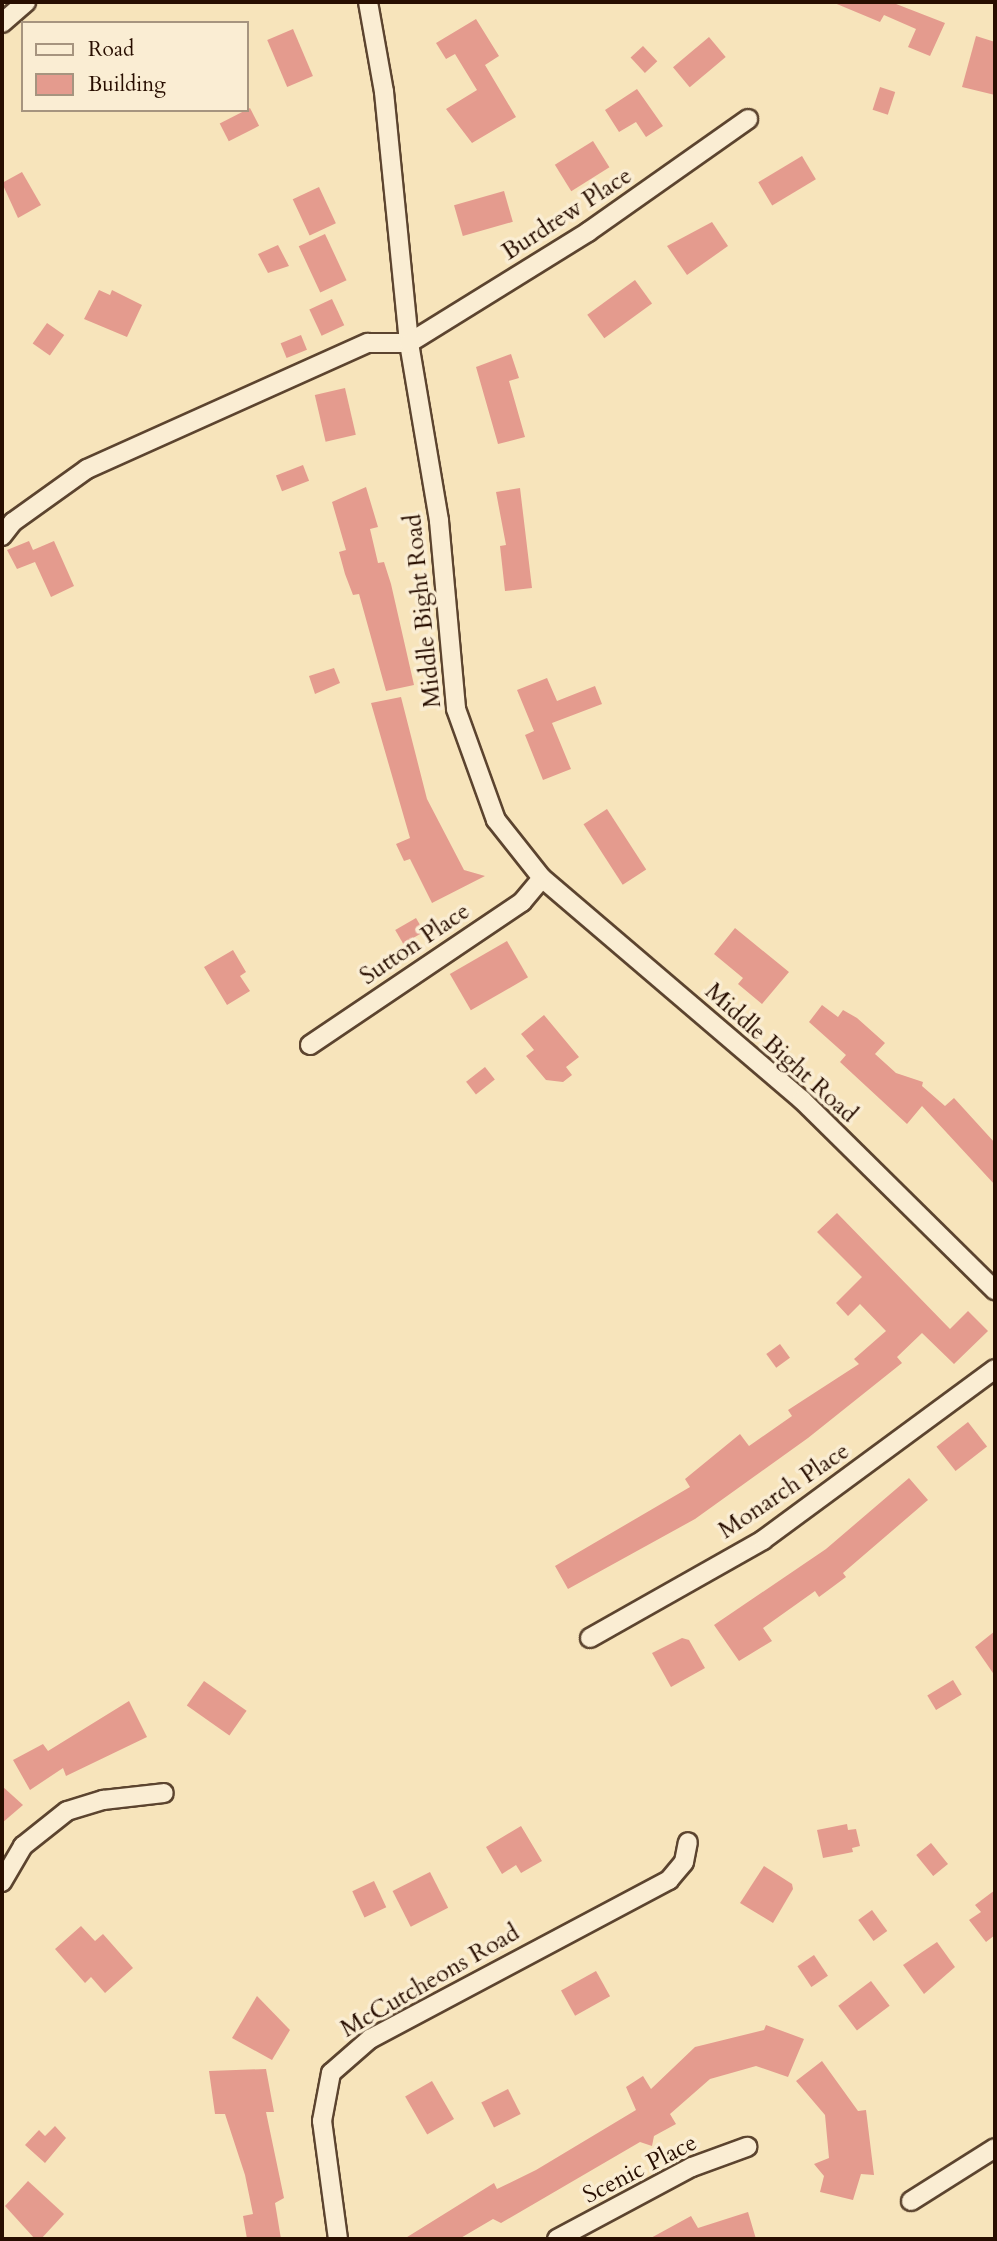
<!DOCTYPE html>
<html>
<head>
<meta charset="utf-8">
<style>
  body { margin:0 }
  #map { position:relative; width:997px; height:2241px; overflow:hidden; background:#f7e4bb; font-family:Cardo,serif }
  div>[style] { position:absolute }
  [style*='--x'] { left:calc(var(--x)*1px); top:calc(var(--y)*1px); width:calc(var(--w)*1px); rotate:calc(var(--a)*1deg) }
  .building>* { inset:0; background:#e49b8e; transform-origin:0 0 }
  .roads { filter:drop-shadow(2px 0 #5c442f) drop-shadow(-2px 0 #5c442f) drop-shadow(0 2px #5c442f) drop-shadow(0 -2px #5c442f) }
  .street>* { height:18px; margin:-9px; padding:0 9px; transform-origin:9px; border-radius:9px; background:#faedd3 }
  span { translate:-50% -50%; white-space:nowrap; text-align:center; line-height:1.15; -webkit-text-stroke:7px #faedd3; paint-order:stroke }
  .street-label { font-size:24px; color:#280e00 }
  .frame { position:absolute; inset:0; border:4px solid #280e00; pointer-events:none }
  .legend { position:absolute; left:21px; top:21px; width:228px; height:91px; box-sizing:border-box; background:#faedd3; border:2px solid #a6947f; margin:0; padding:9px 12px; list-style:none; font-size:21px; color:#280e00 }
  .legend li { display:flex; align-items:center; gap:14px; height:35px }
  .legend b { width:35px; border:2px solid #a6947f }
</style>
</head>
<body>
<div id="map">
  <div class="building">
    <i style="clip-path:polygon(832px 2px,891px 2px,945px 23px,930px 56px,908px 47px,916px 29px,884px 15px,880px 22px)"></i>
    <i style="clip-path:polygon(476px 19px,499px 56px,485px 65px,516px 117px,472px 143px,446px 109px,477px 90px,455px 54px,446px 59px,436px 43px)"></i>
    <i style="left:293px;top:29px;width:51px;height:28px;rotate:67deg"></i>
    <i style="clip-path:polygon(976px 36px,995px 42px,995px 95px,962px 87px)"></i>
    <i style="left:709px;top:37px;width:26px;height:47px;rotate:50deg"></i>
    <i style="left:643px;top:46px;width:21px;height:17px;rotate:47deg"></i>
    <i style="left:880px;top:87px;width:16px;height:24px;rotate:18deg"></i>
    <i style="clip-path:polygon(637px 89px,663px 126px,646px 137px,636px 122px,619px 132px,605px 110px)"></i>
    <i style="left:250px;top:108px;width:20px;height:34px;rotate:63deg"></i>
    <i style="left:593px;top:141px;width:31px;height:45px;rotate:58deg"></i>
    <i style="left:802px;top:156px;width:27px;height:51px;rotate:59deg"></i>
    <i style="clip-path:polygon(22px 172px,41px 205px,18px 218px,2px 183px)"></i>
    <i style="left:319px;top:187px;width:40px;height:29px;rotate:65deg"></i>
    <i style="left:504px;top:191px;width:32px;height:52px;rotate:74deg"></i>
    <i style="clip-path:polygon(712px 222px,728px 246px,687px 275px,667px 246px)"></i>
    <i style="left:325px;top:234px;width:51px;height:29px;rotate:65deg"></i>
    <i style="clip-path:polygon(278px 245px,289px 266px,268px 273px,258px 254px)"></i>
    <i style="left:635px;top:280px;width:29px;height:59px;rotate:54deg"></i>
    <i style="clip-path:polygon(99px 290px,110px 295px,112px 290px,142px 305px,127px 337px,84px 319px)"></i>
    <i style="left:332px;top:299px;width:29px;height:25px;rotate:65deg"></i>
    <i style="left:47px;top:323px;width:21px;height:25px;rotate:35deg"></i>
    <i style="left:301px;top:335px;width:16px;height:22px;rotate:68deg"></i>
    <i style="clip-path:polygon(511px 354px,519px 378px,509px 381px,525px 437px,498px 444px,476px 367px)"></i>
    <i style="left:345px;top:388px;width:48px;height:31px;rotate:77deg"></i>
    <i style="left:303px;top:465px;width:17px;height:29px;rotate:69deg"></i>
    <i style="clip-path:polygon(366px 487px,378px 527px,370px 529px,378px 563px,384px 562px,391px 584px,414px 685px,386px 691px,359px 594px,353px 595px,345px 574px,339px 552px,346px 550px,332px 502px)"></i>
    <i style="clip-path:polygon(520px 488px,532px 588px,505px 591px,500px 546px,506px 545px,496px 492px)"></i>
    <i style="clip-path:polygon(29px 541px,33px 550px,54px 541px,74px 586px,51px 597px,35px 562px,17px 569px,7px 550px)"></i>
    <i style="clip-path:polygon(334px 668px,340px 683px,315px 694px,309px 676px)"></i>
    <i style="clip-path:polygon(547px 678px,557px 701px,595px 686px,602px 704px,552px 723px,571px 769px,543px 780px,525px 735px,534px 731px,517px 690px)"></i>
    <i style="clip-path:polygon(401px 697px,427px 799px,464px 870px,485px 876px,432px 903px,410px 859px,404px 861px,396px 844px,410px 838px,371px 703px)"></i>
    <i style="left:607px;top:809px;width:72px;height:28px;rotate:57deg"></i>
    <i style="left:416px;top:918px;width:16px;height:24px;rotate:60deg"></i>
    <i style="clip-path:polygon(735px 928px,789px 972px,762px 1004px,738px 984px,743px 978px,714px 954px)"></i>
    <i style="left:507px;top:941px;width:42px;height:66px;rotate:60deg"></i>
    <i style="clip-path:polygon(233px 950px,246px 972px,240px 976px,250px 991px,227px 1005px,204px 967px)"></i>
    <i style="clip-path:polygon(822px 1005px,838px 1017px,843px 1010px,857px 1018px,885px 1043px,875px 1054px,896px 1073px,923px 1082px,922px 1086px,945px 1106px,954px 1098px,995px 1143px,995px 1185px,922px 1106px,907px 1124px,840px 1062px,846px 1055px,809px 1022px)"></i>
    <i style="clip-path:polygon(544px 1015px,579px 1057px,566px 1067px,572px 1075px,563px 1082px,546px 1080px,526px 1056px,534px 1050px,521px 1034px)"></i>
    <i style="left:485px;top:1067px;width:16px;height:24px;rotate:52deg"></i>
    <i style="clip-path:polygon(837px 1213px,950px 1329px,968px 1311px,988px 1331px,954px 1364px,922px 1333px,897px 1357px,902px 1363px,808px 1438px,695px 1519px,568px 1589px,555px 1566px,690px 1487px,685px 1479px,740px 1434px,749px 1446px,792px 1416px,788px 1410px,859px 1364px,854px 1359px,886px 1331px,860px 1304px,848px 1316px,836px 1303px,862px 1277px,817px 1232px)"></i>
    <i style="left:780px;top:1344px;width:17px;height:17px;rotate:54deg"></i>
    <i style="left:968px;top:1422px;width:31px;height:40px;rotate:52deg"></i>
    <i style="clip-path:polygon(909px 1478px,928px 1500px,843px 1573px,846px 1577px,819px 1597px,815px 1591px,763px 1628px,772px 1641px,739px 1661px,714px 1625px,826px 1549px)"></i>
    <i style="clip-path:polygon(995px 1631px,995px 1676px,975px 1647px)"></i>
    <i style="clip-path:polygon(682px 1638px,689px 1640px,705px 1668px,671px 1687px,652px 1653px)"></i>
    <i style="left:953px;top:1680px;width:17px;height:30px;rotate:59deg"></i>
    <i style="left:204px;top:1681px;width:52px;height:30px;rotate:35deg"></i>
    <i style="clip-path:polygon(129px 1701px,147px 1737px,66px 1776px,63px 1768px,30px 1790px,13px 1760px,43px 1744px,48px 1751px)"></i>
    <i style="clip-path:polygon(2px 1786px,23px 1805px,2px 1823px)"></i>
    <i style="clip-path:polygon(847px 1824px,848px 1830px,856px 1829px,860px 1846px,852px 1848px,853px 1852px,823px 1858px,817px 1830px)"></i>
    <i style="clip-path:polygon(521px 1826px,542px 1861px,521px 1873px,516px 1865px,502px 1874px,486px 1847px)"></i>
    <i style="left:931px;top:1843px;width:27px;height:19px;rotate:51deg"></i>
    <i style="clip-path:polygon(764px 1866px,792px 1884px,793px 1889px,773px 1923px,740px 1903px)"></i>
    <i style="left:430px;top:1872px;width:40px;height:42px;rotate:63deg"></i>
    <i style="left:374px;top:1881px;width:29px;height:24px;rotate:65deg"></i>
    <i style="clip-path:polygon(995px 1890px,995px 1935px,986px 1942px,969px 1920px,981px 1912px,975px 1905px)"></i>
    <i style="left:872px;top:1910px;width:26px;height:17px;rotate:54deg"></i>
    <i style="clip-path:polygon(81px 1926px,95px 1941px,103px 1934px,133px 1968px,105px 1993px,91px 1977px,85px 1983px,55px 1949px)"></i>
    <i style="clip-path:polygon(937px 1942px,955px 1967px,924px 1994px,903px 1965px)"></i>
    <i style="left:814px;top:1955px;width:25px;height:20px;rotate:56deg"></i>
    <i style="left:596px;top:1971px;width:29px;height:40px;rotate:61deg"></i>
    <i style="left:871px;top:1981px;width:31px;height:41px;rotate:53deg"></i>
    <i style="clip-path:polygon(257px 1996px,290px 2030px,272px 2060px,232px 2038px)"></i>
    <i style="clip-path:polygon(766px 2025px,804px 2039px,788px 2077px,756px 2066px,710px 2079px,670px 2114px,676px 2124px,654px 2136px,652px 2146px,640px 2142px,501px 2223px,493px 2219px,459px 2239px,404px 2239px,494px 2183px,497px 2189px,536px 2170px,636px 2110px,626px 2087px,643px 2076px,651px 2089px,695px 2047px,764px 2030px)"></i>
    <i style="clip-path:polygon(822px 2061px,858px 2111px,866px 2110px,874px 2175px,861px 2174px,853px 2200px,820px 2192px,824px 2176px,814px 2164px,829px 2158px,825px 2115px,796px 2081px)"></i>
    <i style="clip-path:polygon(266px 2069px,274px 2112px,266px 2112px,284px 2198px,275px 2203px,281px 2239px,247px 2239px,243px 2216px,253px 2214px,245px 2175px,225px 2114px,215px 2114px,209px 2071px)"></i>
    <i style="left:432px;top:2081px;width:44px;height:31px;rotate:60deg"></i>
    <i style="left:508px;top:2089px;width:28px;height:30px;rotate:63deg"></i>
    <i style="clip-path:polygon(55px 2126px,66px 2138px,45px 2163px,25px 2145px,39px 2130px,45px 2136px)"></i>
    <i style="clip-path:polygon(28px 2181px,64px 2214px,41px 2239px,35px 2239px,5px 2206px)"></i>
    <i style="clip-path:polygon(748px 2212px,756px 2239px,649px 2239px,691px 2216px,698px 2228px)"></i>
  </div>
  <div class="roads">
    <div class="street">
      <i style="--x:368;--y:2;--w:91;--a:79.9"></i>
      <i style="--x:384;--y:92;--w:252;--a:84.3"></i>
      <i style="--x:409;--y:343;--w:181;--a:80.4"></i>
      <i style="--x:439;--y:521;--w:189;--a:84.8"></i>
      <i style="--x:456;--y:709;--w:118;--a:70.2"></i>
      <i style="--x:496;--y:820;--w:74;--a:51.6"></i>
      <i style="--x:542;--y:878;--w:342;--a:40.5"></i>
      <i style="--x:802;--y:1100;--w:271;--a:44.6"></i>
      <i style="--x:2;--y:23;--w:32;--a:-41"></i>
      <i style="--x:2;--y:536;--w:18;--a:-52"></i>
      <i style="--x:13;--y:522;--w:91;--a:-35.6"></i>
      <i style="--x:87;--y:469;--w:308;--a:-24.2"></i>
      <i style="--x:368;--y:343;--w:41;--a:0"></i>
      <i style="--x:409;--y:343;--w:211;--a:-31.8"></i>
      <i style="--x:588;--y:232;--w:196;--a:-35.2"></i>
      <i style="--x:310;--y:1045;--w:256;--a:-34"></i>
      <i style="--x:522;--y:902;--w:31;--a:-50"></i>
      <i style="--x:590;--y:1638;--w:199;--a:-29.5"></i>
      <i style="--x:763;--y:1540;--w:288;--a:-36.4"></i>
      <i style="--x:2;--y:1882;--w:42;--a:-59.7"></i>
      <i style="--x:23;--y:1846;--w:56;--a:-38.5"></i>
      <i style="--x:67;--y:1811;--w:38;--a:-17"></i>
      <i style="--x:103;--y:1800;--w:61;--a:-6.5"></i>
      <i style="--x:911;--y:2201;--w:99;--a:-32.2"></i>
      <i style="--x:338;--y:2239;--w:119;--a:-97.7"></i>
      <i style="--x:322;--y:2121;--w:49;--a:-79.4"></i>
      <i style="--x:331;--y:2073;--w:52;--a:-41.1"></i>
      <i style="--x:370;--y:2039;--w:339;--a:-28"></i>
      <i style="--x:669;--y:1880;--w:23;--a:-50"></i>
      <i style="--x:684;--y:1862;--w:20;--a:-79"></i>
      <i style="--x:557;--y:2239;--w:153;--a:-28.1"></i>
      <i style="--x:692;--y:2167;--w:59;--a:-20"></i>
    </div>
  </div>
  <div class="street-label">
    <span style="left:567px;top:214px;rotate:-33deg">Burdrew Place</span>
    <span style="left:423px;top:611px;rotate:-96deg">Middle Bight Road</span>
    <span style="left:415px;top:944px;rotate:-34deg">Sutton Place</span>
    <span style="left:781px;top:1053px;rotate:42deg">Middle Bight Road</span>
    <span style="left:784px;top:1491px;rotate:-34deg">Monarch Place</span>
    <span style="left:430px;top:1981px;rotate:-30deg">McCutcheons Road</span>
    <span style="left:640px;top:2169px;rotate:-27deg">Scenic Place</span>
  </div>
  <div class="frame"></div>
  <ul class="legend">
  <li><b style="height:9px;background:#faedd3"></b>Road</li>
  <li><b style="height:19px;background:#e49b8e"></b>Building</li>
  </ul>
</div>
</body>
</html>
